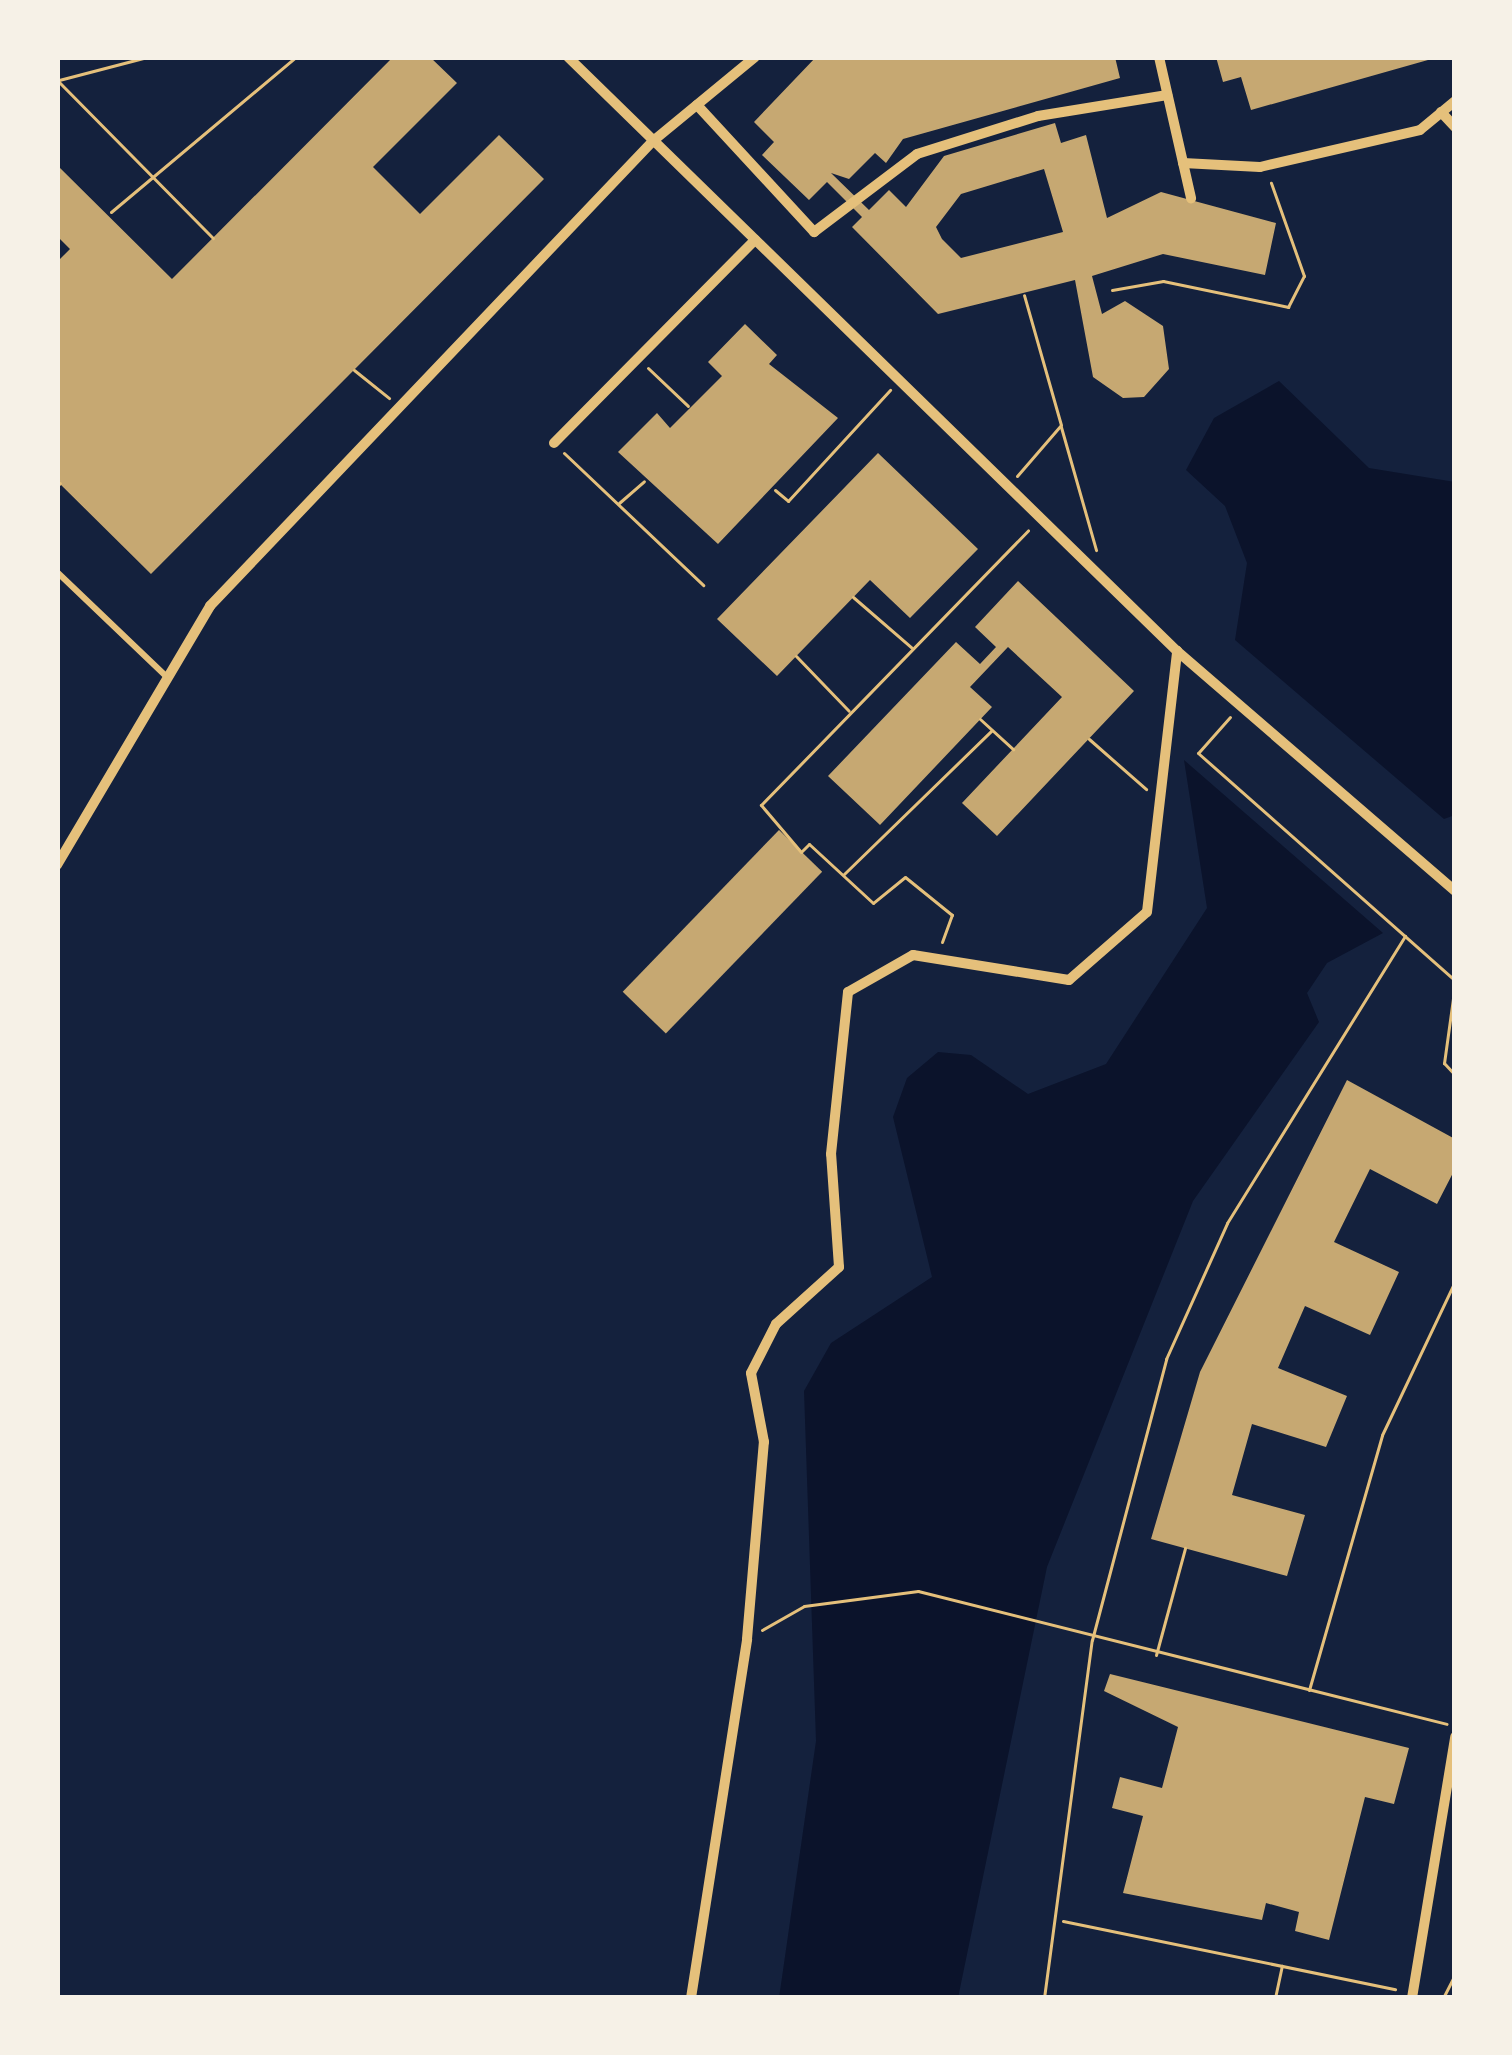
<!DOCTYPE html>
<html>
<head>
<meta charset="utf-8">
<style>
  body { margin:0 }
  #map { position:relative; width:1512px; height:2055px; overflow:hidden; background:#14213d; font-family:"Asap Condensed",sans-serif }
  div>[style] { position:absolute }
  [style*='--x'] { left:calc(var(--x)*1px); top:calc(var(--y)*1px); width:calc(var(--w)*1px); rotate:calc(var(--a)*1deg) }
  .water>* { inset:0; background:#0b132b }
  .building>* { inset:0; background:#c6a872; transform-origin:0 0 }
  .path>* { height:3px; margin:-1.5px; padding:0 1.5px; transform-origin:1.5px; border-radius:1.5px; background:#e5c07b }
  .service>* { height:6px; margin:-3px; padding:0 3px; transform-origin:3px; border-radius:3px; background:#e5c07b }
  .minor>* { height:10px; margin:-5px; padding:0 5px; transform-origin:5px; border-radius:5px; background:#e5c07b }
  span { translate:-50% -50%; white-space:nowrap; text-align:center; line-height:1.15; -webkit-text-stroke:12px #f6f1e7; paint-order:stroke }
  .frame { position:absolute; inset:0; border:60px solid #f6f1e7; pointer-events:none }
</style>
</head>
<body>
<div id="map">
  <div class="water">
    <i style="clip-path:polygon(1279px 381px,1369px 468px,1455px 482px,1455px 815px,1444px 819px,1235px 640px,1247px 563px,1225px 506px,1186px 470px,1214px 418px)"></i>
    <i style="clip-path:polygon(1184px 760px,1383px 933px,1327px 963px,1307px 993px,1319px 1022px,1193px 1201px,1047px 1567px,958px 1998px,779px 1998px,816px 1741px,804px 1391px,831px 1343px,932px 1277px,893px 1117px,907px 1078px,938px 1052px,971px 1055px,1028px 1094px,1106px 1064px,1207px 908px)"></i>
  </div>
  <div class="building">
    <i style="clip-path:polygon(393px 57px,430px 57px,457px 83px,373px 167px,420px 214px,499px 135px,544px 179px,151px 574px,57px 481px,57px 262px,70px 249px,57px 236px,57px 165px,172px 279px)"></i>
    <i style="clip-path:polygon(evenodd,816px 57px,1115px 57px,1120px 78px,903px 139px,886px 163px,875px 153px,849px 179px,831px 173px,869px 210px,889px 190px,906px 207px,944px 156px,1055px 123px,1061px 143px,1086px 135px,1107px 218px,1161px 192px,1276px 223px,1265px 275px,1163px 254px,1092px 276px,1102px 314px,1125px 301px,1163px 326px,1169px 369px,1144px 397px,1123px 398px,1093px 377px,1075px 280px,938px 314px,852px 227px,862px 217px,827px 182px,809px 200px,762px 155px,774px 142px,754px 122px,816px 57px,1044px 169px,1063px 232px,961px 258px,942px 239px,936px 227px,961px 194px,1044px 169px)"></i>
    <i style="clip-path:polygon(1216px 57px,1434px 57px,1435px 58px,1251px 110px,1241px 77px,1223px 82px)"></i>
    <i style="clip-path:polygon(745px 324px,777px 355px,769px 364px,838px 418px,718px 544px,618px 452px,657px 413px,670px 428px,722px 376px,708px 362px)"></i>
    <i style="clip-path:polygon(878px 453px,978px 549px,910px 618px,870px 580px,777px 676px,717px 619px)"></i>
    <i style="clip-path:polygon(1018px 581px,1134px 691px,997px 836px,962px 803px,1062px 697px,1008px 647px,970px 687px,992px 707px,880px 825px,828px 776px,956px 642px,980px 664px,996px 647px,975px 627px)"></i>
    <i style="left:779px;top:830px;width:60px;height:225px;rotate:44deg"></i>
    <i style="clip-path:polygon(1347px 1080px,1455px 1139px,1455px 1169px,1437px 1204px,1370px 1169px,1334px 1242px,1399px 1272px,1370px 1335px,1305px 1306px,1278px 1368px,1347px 1396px,1326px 1447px,1252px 1424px,1232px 1495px,1305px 1515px,1287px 1576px,1151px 1539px,1200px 1372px)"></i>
    <i style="clip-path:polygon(1110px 1674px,1409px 1748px,1394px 1804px,1365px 1797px,1329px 1940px,1295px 1931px,1299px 1912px,1266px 1903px,1262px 1920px,1123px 1893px,1143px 1816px,1112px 1808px,1120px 1777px,1162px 1788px,1178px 1727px,1104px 1691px)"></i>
  </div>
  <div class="path">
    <i style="--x:57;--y:80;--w:222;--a:45.4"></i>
    <i style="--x:59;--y:80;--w:91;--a:-14.6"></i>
    <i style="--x:111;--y:212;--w:241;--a:-40"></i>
    <i style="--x:1112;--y:290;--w:52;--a:-10"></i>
    <i style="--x:1163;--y:281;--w:128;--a:11.7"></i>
    <i style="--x:1288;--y:307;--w:35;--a:-63"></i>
    <i style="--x:1304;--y:276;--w:99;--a:-109.5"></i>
    <i style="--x:648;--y:368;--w:55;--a:43.5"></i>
    <i style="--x:354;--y:370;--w:45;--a:38.7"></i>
    <i style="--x:1061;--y:427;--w:128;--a:74.1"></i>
    <i style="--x:564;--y:453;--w:192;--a:43.5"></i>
    <i style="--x:1017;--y:476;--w:67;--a:-49.2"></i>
    <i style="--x:1061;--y:425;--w:135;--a:-105.9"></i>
    <i style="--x:57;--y:486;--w:4;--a:-45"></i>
    <i style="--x:775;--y:490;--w:17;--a:40"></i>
    <i style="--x:788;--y:501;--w:151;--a:-47.4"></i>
    <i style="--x:619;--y:503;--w:33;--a:-41"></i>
    <i style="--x:853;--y:597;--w:77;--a:40.8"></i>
    <i style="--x:796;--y:656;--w:76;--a:46.1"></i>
    <i style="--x:1230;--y:717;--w:48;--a:131.6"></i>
    <i style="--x:1198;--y:753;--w:343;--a:41.5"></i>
    <i style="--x:980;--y:719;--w:45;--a:42.3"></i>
    <i style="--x:1089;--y:739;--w:76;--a:41.3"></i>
    <i style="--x:844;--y:874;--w:206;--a:-44.2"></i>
    <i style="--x:942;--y:942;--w:29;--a:-70"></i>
    <i style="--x:952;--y:915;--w:60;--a:-141"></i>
    <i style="--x:905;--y:877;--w:41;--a:140.9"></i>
    <i style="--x:873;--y:903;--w:87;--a:-137.3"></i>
    <i style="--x:809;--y:844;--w:11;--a:135"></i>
    <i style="--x:801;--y:852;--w:62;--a:-130.4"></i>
    <i style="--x:761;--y:805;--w:383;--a:-45.8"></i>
    <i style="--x:1455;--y:984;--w:80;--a:97.9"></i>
    <i style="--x:1444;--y:1063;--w:16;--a:47"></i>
    <i style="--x:762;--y:1630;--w:48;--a:-29.7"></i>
    <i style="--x:804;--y:1606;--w:115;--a:-7.5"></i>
    <i style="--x:918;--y:1591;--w:545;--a:14.11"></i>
    <i style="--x:1156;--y:1655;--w:111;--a:-74.8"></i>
    <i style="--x:1309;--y:1690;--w:265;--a:-74"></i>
    <i style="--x:1382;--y:1435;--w:170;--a:-64.6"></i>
    <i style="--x:1063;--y:1921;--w:339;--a:11.6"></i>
    <i style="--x:1044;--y:1998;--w:361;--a:-82.4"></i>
    <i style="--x:1092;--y:1640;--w:291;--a:-75.2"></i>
    <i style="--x:1166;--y:1359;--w:149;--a:-65.8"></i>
    <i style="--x:1227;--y:1223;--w:338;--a:-58.2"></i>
    <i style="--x:1275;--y:1998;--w:33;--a:-78"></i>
    <i style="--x:1443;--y:1998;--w:27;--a:-63"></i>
  </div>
  <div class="service">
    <i style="--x:57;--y:572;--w:152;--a:43.7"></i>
  </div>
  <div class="minor">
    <i style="--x:568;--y:57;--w:851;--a:44.29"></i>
    <i style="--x:1177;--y:651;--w:367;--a:40.8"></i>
    <i style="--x:1159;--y:57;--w:145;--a:77.2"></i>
    <i style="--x:697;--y:105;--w:173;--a:47.3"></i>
    <i style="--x:814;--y:232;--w:129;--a:-37.1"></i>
    <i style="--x:917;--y:154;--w:127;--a:-17.4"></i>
    <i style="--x:1038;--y:116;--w:131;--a:-9.2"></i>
    <i style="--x:1441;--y:112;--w:21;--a:47"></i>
    <i style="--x:1183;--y:163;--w:77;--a:3"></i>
    <i style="--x:1260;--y:167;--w:164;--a:-13"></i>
    <i style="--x:1420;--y:130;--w:45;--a:-39.6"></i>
    <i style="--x:554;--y:443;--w:286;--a:-45.3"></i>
    <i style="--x:57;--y:865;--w:301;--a:-59.4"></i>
    <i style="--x:210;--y:606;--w:642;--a:-46.39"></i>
    <i style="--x:653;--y:141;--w:132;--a:-39.5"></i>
    <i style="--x:691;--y:1998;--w:363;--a:-81.1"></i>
    <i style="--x:747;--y:1639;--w:198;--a:-85.1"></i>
    <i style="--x:764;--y:1442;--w:70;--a:-100.7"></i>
    <i style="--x:751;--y:1373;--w:55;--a:-63"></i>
    <i style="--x:776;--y:1324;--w:85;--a:-42.1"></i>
    <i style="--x:839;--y:1267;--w:113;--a:-94"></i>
    <i style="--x:831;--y:1154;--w:163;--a:-84"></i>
    <i style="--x:848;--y:992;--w:75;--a:-29.6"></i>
    <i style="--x:913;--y:955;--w:158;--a:9.1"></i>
    <i style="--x:1069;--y:980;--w:103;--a:-41.1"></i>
    <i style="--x:1147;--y:912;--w:263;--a:-83.4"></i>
    <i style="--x:1412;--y:1998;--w:265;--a:-80.6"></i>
  </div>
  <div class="frame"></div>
</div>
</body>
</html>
